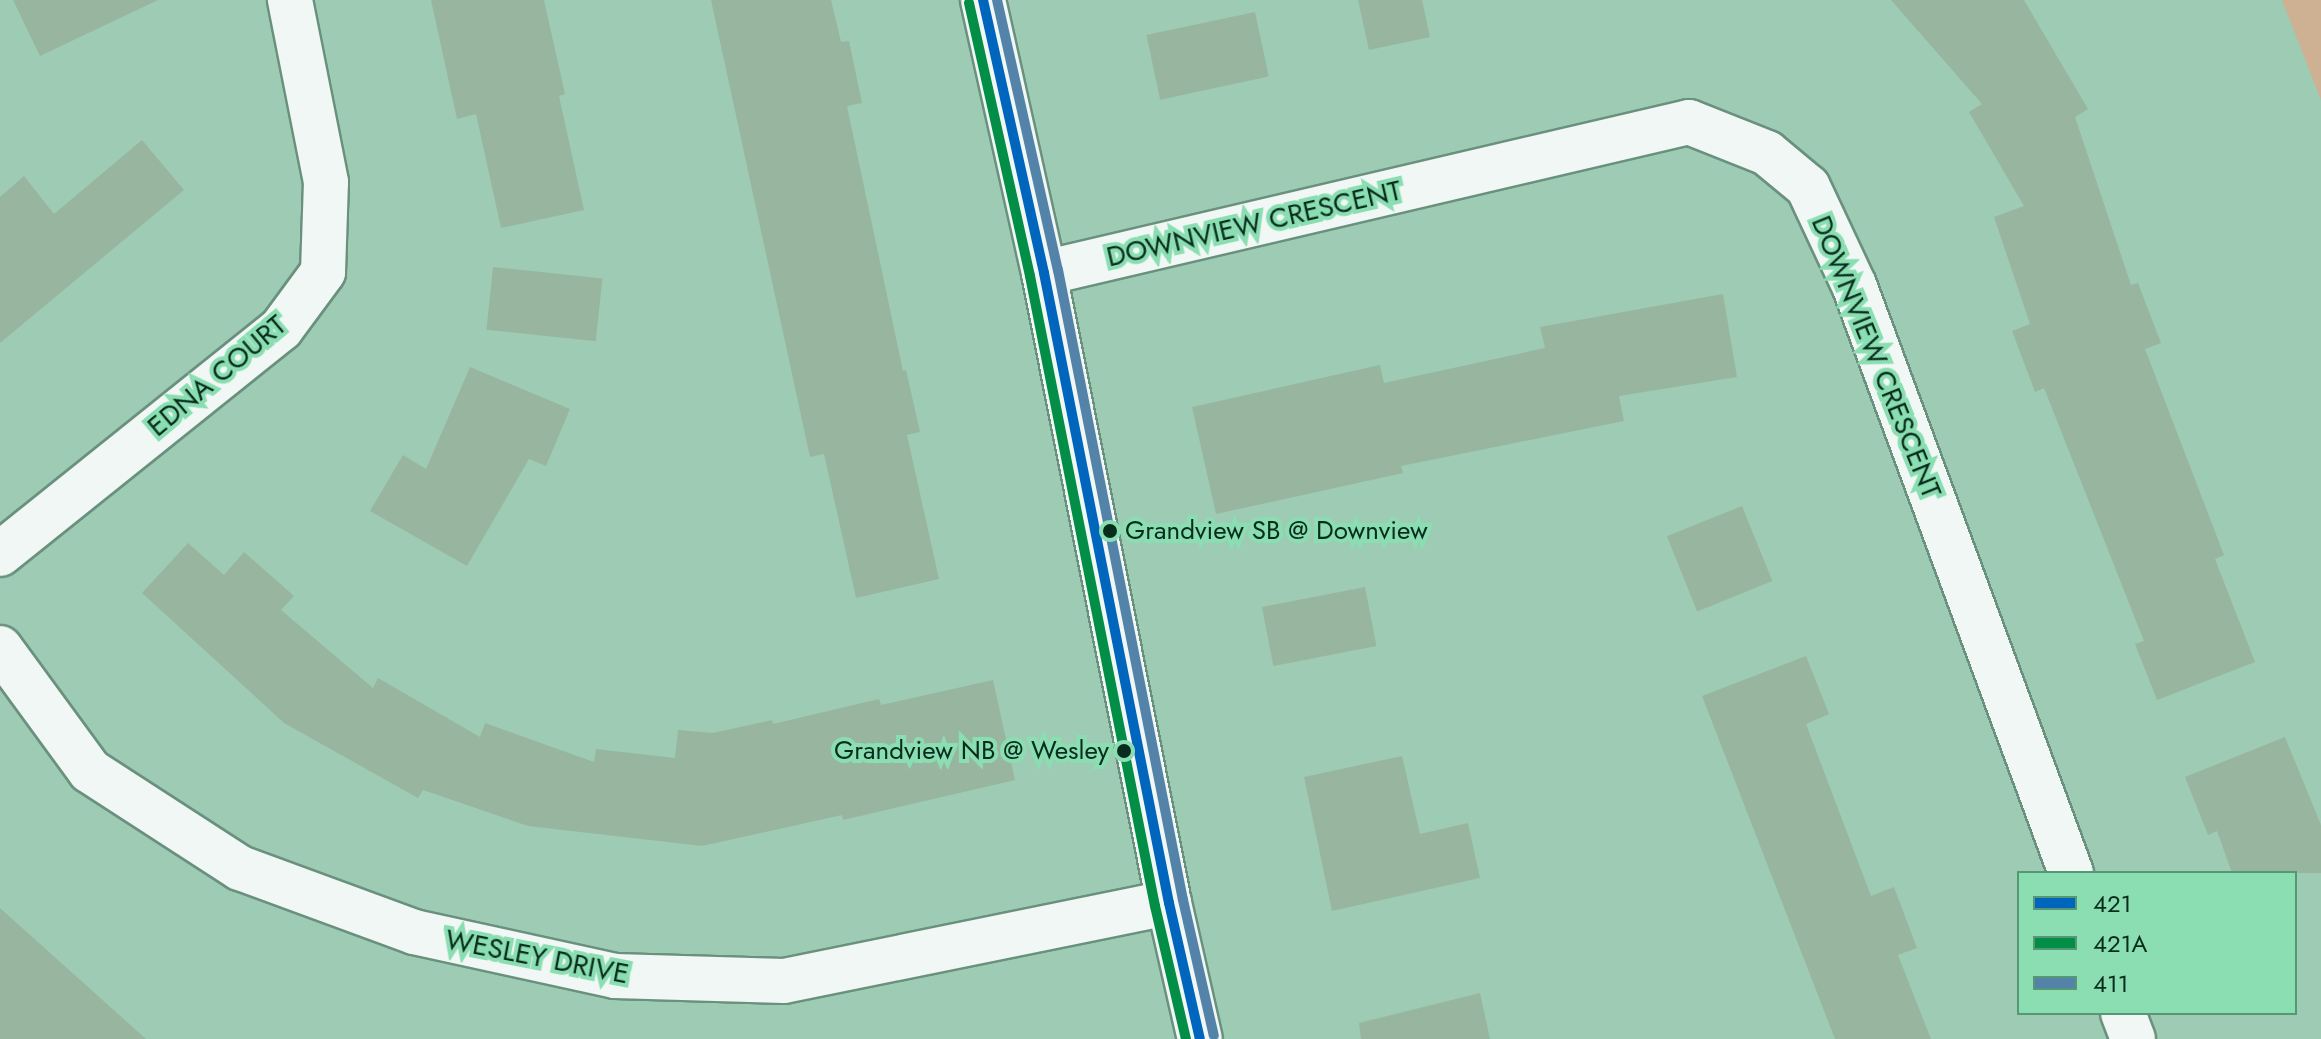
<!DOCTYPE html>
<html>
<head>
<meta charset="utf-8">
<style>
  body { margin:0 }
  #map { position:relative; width:2321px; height:1039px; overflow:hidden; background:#9dcbb3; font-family:Jost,sans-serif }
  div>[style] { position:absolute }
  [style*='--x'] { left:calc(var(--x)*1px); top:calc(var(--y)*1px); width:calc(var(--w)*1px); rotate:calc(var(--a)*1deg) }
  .green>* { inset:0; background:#ceb093 }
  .building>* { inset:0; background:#98b69f; transform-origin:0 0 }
  .roads { filter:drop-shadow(2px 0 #6a907e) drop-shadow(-2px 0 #6a907e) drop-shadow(0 2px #6a907e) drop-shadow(0 -2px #6a907e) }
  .minor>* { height:44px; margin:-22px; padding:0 22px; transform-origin:22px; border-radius:22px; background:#f0f7f4 }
  .bus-1>* { height:10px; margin:-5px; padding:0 5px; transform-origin:5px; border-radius:5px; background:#0065bd }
  .bus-2>* { height:10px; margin:-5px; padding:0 5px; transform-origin:5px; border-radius:5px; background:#028e47 }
  .bus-3>* { height:10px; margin:-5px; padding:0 5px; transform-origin:5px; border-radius:5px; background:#5383a9 }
  .dots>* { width:22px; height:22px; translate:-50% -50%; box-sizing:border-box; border:4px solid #8adeb2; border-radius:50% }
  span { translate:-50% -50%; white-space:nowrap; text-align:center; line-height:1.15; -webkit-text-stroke:8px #8adeb2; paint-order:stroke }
  .bus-label { font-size:26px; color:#092d1d }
  .left { translate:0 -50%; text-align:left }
  .right { translate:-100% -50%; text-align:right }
  .street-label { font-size:28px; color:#092d1d }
  .legend { position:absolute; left:2017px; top:871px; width:280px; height:144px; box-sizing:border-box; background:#8adeb2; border:2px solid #569776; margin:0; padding:10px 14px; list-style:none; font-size:24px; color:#092d1d }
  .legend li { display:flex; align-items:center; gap:16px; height:40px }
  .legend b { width:40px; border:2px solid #569776 }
</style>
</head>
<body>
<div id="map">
  <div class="green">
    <i style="clip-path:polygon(2282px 0,2321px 0,2321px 100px)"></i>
  </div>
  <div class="building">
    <i style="clip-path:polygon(13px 0,158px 0,40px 56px)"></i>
    <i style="clip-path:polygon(431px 0,544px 0,565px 94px,559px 96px,584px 210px,501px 228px,476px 114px,457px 119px)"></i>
    <i style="clip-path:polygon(711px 0,831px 0,841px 42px,849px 41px,862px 103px,847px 106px,903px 371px,906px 370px,920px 432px,907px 435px,939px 579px,856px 598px,824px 454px,810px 457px)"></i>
    <i style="clip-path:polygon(1358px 0,1422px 0,1430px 37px,1369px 50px)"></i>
    <i style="clip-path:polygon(1891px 0,2024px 0,2088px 109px,2075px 117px,2131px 285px,2138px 283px,2161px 343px,2145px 349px,2224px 555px,2215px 559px,2255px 662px,2157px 700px,2135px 644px,2144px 641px,2044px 388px,2035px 392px,2012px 331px,2030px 324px,1994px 217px,2024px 206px,1969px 112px,1982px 104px)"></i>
    <i style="left:1255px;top:12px;width:66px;height:111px;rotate:78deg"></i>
    <i style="clip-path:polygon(142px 140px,184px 190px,0 343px,0 197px,24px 176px,54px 214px)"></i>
    <i style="left:493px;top:267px;width:110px;height:63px;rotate:6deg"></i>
    <i style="clip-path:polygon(1723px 294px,1737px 377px,1619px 396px,1624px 421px,1401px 466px,1403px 473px,1216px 514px,1192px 407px,1380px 365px,1384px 383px,1545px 348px,1540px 327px)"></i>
    <i style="clip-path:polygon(470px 367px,570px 409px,546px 466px,529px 459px,467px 566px,370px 511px,403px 455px,426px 469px)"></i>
    <i style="left:1742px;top:506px;width:81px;height:81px;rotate:68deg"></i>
    <i style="clip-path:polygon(188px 543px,224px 575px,244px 552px,294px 596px,281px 610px,373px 688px,378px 678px,480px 737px,485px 723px,594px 762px,596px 749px,675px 758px,678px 730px,713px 733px,772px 720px,773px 724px,879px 699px,881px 705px,993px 680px,1015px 780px,843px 820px,842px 815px,702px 846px,528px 826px,423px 790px,418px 798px,284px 723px,142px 593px)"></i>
    <i style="left:1365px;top:587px;width:60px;height:105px;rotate:79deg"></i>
    <i style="clip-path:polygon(1806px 656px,1829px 714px,1806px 724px,1871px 896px,1894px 887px,1917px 948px,1898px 955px,1931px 1039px,1835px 1039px,1702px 696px)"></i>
    <i style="clip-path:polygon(2285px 737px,2321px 825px,2321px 873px,2232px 873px,2217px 831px,2208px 835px,2185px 777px)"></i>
    <i style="clip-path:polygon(1402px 756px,1420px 834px,1468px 823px,1480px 878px,1332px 911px,1304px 777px)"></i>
    <i style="clip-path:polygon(0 908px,146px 1039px,0 1039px)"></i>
    <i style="clip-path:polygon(1480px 993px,1490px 1039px,1361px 1039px,1359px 1023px)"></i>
  </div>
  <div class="roads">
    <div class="minor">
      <i style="--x:983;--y:0;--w:280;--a:77.4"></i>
      <i style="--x:1044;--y:273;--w:642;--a:78.78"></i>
      <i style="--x:1169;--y:903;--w:139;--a:77.2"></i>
      <i style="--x:1044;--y:273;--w:662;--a:-13.18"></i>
      <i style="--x:1689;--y:122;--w:84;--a:21.7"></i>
      <i style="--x:1767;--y:153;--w:53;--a:39.7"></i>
      <i style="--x:1808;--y:187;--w:108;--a:64.9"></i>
      <i style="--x:1854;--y:285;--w:627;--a:69.74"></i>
      <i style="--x:0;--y:554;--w:360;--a:-38.7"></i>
      <i style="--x:281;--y:329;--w:71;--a:-53.6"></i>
      <i style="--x:323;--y:272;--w:90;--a:-88.1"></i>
      <i style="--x:326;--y:182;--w:186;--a:-101.2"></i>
      <i style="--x:0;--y:648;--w:152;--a:53.8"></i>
      <i style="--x:90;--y:771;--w:179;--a:32.9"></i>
      <i style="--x:240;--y:868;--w:185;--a:20.2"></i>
      <i style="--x:414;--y:932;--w:206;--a:12.3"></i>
      <i style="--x:615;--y:976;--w:169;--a:1.7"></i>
      <i style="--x:784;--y:981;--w:393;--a:-11.5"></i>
      <i style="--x:2123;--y:1013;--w:28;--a:69"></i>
    </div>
  </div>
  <div class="bus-1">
    <i style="--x:983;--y:0;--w:280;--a:77.4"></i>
    <i style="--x:1044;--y:273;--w:642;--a:78.78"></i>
    <i style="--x:1169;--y:903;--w:139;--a:77.2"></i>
  </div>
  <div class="bus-2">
    <i style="--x:969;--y:3;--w:280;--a:77.4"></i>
    <i style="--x:1030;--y:276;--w:642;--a:78.78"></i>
    <i style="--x:1155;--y:906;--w:137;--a:76.9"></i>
  </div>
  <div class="bus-3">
    <i style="--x:997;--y:0;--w:277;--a:77.3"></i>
    <i style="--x:1058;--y:270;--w:642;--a:78.78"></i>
    <i style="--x:1183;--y:900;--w:139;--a:77.2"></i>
  </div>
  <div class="dots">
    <i style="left:1110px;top:531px;background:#092d1d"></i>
    <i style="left:1124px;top:751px;background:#092d1d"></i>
  </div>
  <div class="bus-label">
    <span class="left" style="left:1125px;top:531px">Grandview SB @ Downview</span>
    <span class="right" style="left:1109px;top:751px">Grandview NB @ Wesley</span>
  </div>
  <div class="street-label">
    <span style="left:1254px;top:224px;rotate:-13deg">DOWNVIEW CRESCENT</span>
    <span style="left:1876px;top:357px;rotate:68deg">DOWNVIEW CRESCENT</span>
    <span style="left:217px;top:376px;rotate:-40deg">EDNA COURT</span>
    <span style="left:537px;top:957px;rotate:11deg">WESLEY DRIVE</span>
  </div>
  <ul class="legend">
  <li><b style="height:10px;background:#0065bd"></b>421</li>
  <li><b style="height:10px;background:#028e47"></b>421A</li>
  <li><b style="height:10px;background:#5383a9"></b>411</li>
  </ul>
</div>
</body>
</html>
